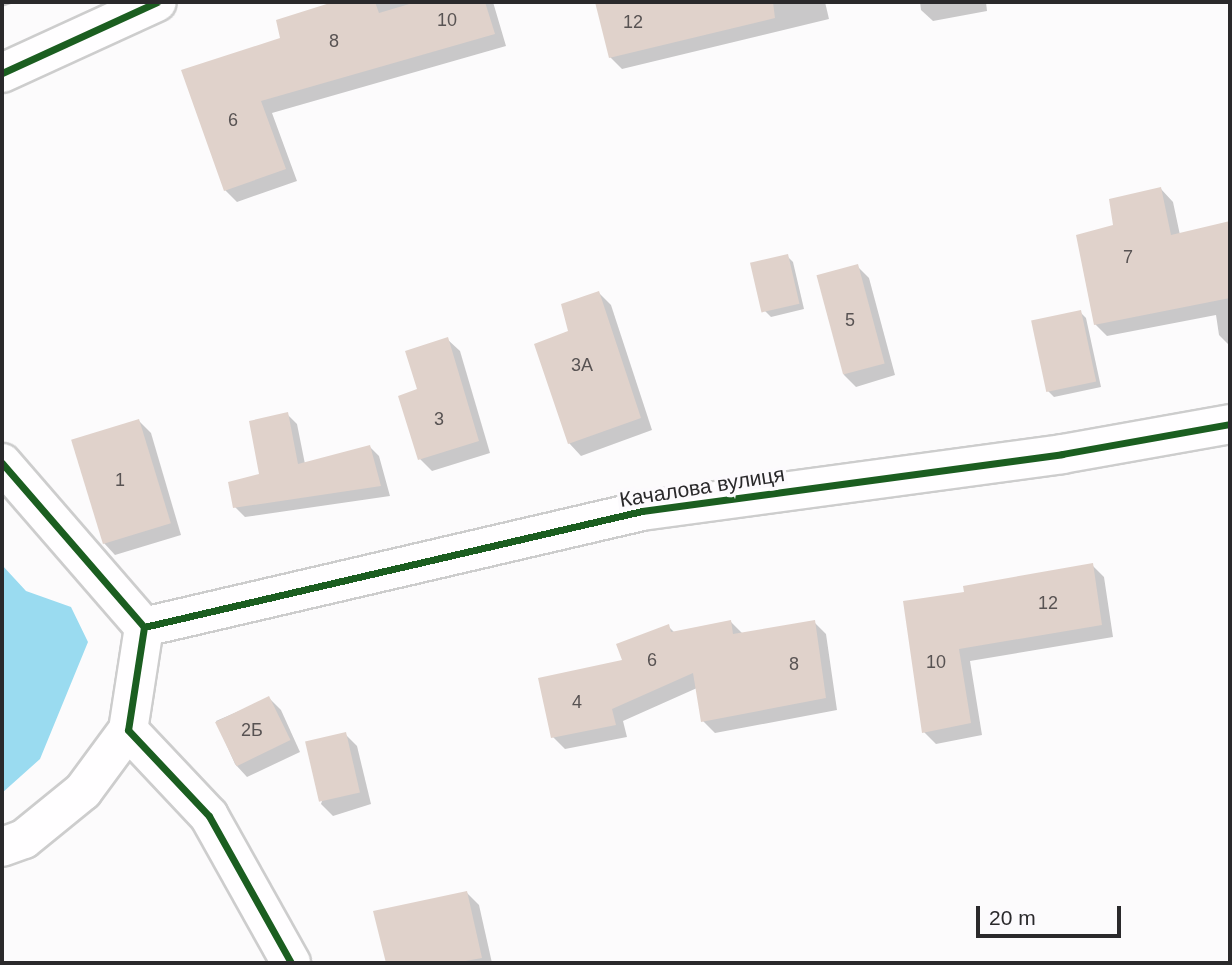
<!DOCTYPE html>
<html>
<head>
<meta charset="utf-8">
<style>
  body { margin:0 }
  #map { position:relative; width:1232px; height:965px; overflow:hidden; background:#fcfbfc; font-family:Arial,sans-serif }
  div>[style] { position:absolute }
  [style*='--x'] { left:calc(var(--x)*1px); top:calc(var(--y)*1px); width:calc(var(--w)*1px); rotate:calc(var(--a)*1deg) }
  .water>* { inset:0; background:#9adbf0 }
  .shadow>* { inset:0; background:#0003 }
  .building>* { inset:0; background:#e0d2cb; transform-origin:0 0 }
  .roads { filter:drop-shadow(2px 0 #cdcdcd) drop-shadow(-2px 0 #cdcdcd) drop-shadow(0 2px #cdcdcd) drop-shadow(0 -2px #cdcdcd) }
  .street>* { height:38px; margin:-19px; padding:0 19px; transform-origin:19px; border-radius:19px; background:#fffeff }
  .cycleway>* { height:7px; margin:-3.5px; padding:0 3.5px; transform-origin:3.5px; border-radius:3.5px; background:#1b5e20 }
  span { translate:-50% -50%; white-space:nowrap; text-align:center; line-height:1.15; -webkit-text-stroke:7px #fcfafd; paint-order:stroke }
  .number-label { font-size:18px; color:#585353 }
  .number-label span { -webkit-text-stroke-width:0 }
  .street-label { font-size:21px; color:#2a292b }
  .frame { position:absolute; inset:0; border:4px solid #2a292b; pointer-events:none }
  .scale { position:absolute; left:976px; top:906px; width:145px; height:32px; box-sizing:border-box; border:4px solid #2a292b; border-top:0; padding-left:9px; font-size:21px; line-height:24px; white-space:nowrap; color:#2a292b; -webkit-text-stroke:5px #fcfafd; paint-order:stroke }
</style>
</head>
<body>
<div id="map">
  <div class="water">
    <i style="clip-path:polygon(2px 565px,26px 591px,71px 607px,88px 642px,40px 759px,2px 793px)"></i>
  </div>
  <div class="shadow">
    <i style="clip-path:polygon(2px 2px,11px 2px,11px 4px,2px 7px)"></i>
    <i style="clip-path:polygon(338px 2px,493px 2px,506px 46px,272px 113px,297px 181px,237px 202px,225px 190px,282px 39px,278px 21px)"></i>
    <i style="clip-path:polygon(596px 2px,825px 2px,829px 19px,622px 69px,610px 57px)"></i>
    <i style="clip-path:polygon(920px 2px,986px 2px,987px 11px,933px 21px,921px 10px)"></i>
    <i style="clip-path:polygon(1161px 189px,1173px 202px,1180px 235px,1230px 223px,1230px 346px,1219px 335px,1216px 315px,1107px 336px,1095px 324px,1115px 226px)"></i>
    <i style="clip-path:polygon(787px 256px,793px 262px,804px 309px,771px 317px,765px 311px)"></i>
    <i style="clip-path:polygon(857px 266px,869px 278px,895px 375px,856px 387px,844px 375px)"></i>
    <i style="clip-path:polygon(599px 293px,611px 305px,652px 430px,581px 456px,569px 443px,570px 332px)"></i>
    <i style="clip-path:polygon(1080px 312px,1086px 318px,1101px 387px,1054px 397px,1048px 391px)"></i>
    <i style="clip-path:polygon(447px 339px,460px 351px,490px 453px,432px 471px,420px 459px)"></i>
    <i style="clip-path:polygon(287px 414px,297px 424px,305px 464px,370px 447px,379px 456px,390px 496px,245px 517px,235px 507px,261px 475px)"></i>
    <i style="clip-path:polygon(139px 421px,151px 433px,181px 535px,115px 555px,103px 542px)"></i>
    <i style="clip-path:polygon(1092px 565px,1104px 577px,1113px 637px,970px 661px,982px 735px,936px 744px,924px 732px,966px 594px)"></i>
    <i style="clip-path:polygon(731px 622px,743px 634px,814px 622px,826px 634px,837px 710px,715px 733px,703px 721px,697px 688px,623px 721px,627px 737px,565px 749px,553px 737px,624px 661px,668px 626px,675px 633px)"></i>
    <i style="clip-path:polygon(269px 698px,281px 710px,300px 752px,247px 777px,235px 764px,216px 721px)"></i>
    <i style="clip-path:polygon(345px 734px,357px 746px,371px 804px,333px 816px,321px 804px)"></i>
    <i style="clip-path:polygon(467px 893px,479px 905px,492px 963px,388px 963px,375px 912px)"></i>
  </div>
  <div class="building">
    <i style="clip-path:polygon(333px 2px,375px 2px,379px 13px,416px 2px,485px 2px,495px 34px,261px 101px,286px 169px,224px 191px,181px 70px,280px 38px,276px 20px)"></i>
    <i style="clip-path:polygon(595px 2px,773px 2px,775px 18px,609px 58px)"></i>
    <i style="clip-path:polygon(1161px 187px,1171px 235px,1230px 221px,1230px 298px,1094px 325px,1076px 235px,1113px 225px,1109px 199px)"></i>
    <i style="left:788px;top:254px;width:51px;height:39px;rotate:77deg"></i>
    <i style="left:858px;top:264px;width:103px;height:43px;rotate:75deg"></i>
    <i style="clip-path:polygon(599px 291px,641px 418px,568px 444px,534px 344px,568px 331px,561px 304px)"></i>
    <i style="left:1081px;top:310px;width:73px;height:51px;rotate:78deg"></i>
    <i style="clip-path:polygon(448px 337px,479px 441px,418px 460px,398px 396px,417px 389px,405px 351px)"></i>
    <i style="clip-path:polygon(288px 412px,298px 464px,370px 445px,381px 486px,233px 508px,228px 482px,259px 474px,249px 421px)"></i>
    <i style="left:139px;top:419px;width:109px;height:71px;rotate:73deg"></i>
    <i style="clip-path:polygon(1093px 563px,1102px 625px,959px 649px,971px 723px,922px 733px,903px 601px,964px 592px,963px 586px)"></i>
    <i style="clip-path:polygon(731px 620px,733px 634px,815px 620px,826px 698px,701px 722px,693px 673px,612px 709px,616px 725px,551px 738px,538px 678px,622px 660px,616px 644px,669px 624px,671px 632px)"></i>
    <i style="left:269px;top:696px;width:49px;height:60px;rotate:64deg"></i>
    <i style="left:346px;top:732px;width:62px;height:42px;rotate:77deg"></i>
    <i style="clip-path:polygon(467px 891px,482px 958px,455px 963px,386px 963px,373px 911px)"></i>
  </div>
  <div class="roads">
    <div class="street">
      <i style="--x:2;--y:73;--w:170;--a:-24.6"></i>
      <i style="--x:2;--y:463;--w:217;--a:49.1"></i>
      <i style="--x:144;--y:627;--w:104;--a:98.8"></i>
      <i style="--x:128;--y:730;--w:118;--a:46.7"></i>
      <i style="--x:209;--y:816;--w:168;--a:60.8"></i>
      <i style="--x:144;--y:627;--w:511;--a:-13.11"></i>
      <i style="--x:642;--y:511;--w:424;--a:-7.7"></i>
      <i style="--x:1062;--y:454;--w:171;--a:-10.1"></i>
      <i style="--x:2;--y:847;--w:23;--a:-20"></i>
      <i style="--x:24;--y:839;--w:76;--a:-39.1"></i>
      <i style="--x:83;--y:791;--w:76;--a:-53.6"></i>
    </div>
  </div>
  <div class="cycleway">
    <i style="--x:2;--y:73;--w:170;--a:-24.6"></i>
    <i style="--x:2;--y:463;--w:217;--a:49.1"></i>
    <i style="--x:144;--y:627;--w:104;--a:98.8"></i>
    <i style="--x:128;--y:730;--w:118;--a:46.7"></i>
    <i style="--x:209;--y:816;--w:168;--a:60.8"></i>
    <i style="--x:144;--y:627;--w:511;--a:-13.11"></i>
    <i style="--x:642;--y:511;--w:424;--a:-7.7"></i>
    <i style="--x:1062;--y:454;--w:171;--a:-10.1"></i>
  </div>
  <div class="number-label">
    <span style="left:447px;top:20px">10</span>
    <span style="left:633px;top:22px">12</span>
    <span style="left:334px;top:41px">8</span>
    <span style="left:233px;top:120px">6</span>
    <span style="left:1128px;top:257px">7</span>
    <span style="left:850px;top:320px">5</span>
    <span style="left:582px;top:365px">3А</span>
    <span style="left:439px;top:419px">3</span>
    <span style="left:120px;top:480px">1</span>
    <span style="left:1048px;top:603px">12</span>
    <span style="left:652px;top:660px">6</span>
    <span style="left:936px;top:662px">10</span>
    <span style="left:794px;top:664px">8</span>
    <span style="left:577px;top:702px">4</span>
    <span style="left:252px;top:730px">2Б</span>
  </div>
  <div class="street-label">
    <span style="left:702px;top:487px;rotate:-9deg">Качалова вулиця</span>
  </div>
  <div class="frame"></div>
  <div class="scale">20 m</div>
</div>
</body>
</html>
